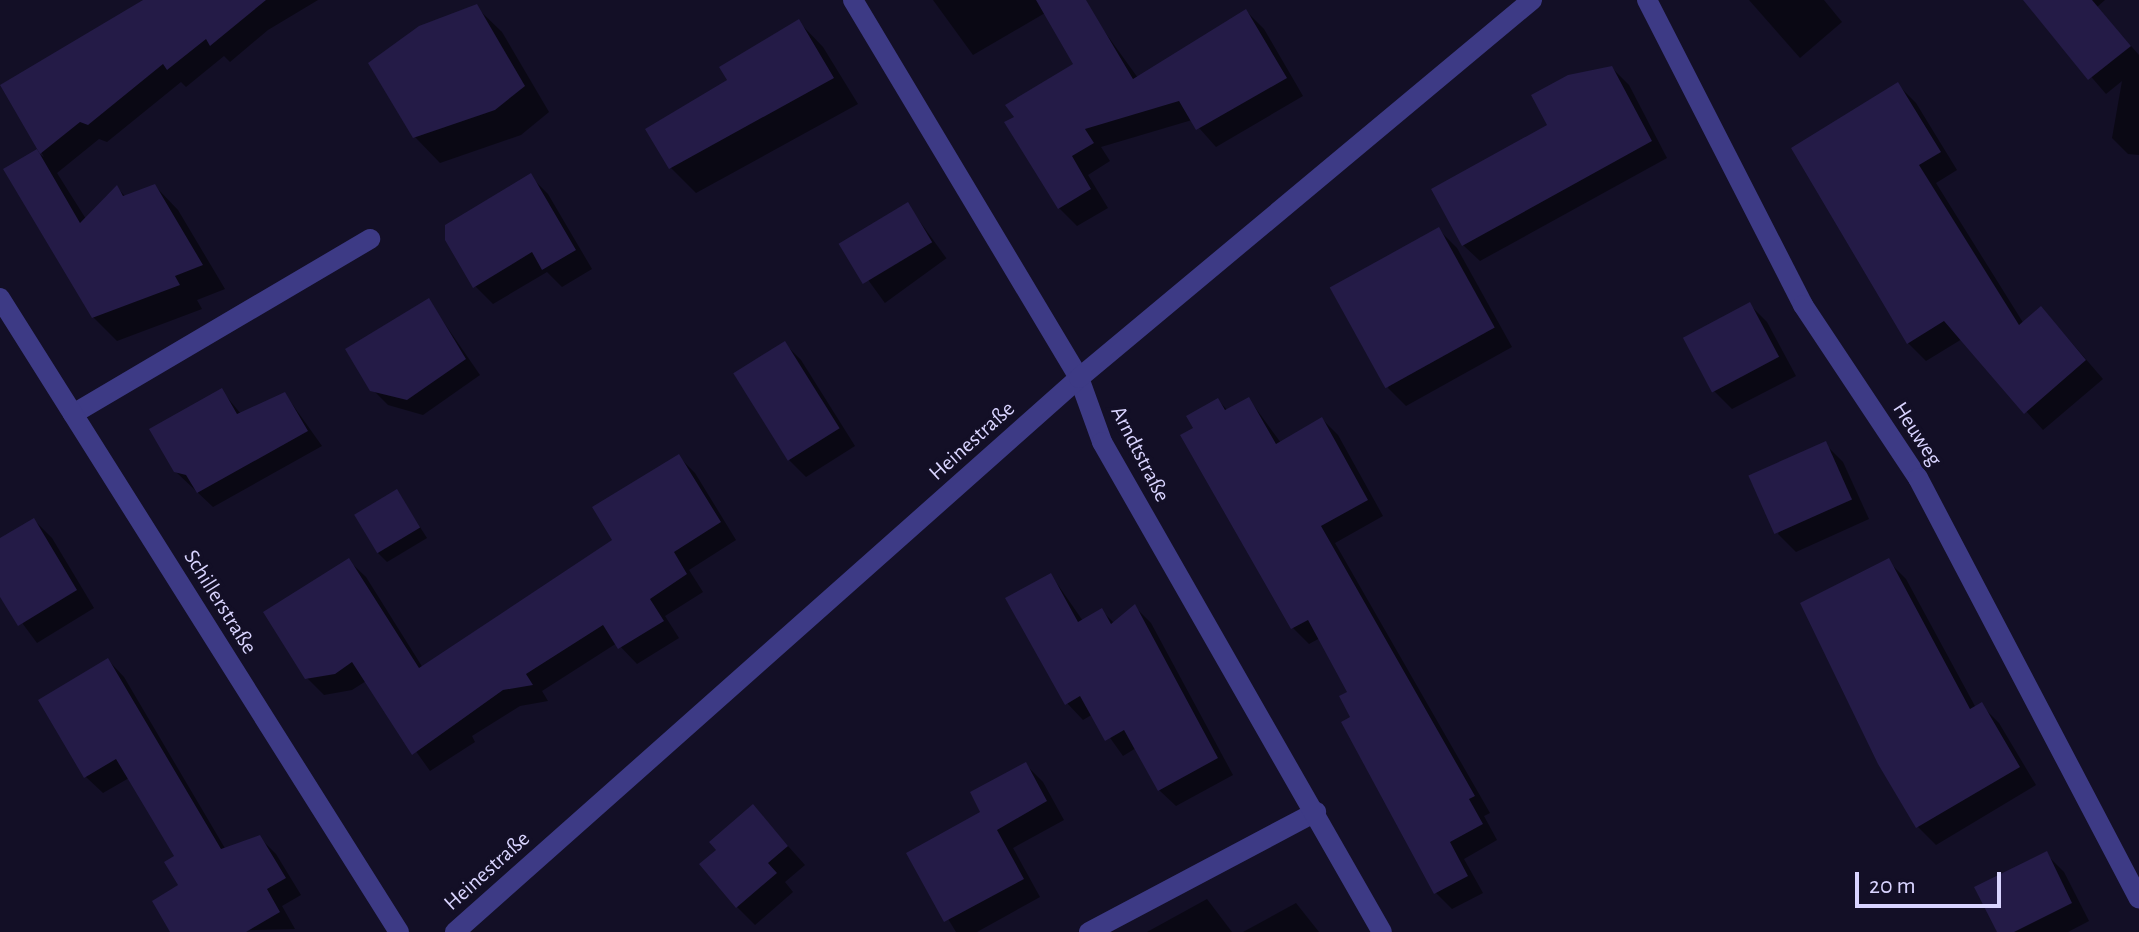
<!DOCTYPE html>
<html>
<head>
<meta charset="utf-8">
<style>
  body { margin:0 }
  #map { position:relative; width:2139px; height:932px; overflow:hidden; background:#130f26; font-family:"Alegreya Sans",sans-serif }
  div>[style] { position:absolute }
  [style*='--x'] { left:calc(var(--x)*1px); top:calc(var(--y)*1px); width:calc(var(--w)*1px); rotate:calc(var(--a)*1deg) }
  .shadow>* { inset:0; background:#0007; transform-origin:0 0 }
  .building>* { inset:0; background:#241b47; transform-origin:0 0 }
  .lane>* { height:20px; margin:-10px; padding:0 10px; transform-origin:10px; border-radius:10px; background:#3d3a85 }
  .street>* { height:20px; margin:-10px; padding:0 10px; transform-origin:10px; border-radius:10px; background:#3d3a85 }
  span { translate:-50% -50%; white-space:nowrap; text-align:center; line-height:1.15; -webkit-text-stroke:7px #130f26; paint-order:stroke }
  .street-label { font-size:22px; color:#d9d4ff }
  .scale { position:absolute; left:1855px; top:872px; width:146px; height:36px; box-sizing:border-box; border:4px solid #d9d4ff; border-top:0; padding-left:10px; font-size:24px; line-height:28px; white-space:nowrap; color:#d9d4ff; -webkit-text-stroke:6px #130f26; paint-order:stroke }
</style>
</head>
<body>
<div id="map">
  <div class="shadow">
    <i style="clip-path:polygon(147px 0,318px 0,268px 30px,230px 62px,224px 56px,186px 87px,181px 82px,107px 142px,99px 139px,57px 173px,86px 219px,117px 188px,126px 197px,155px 186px,178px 210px,225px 289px,197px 300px,202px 309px,117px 341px,93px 317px,37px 152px,44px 157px,3px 85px)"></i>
    <i style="clip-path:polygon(933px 0,1037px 0,1045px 13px,973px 55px)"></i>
    <i style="clip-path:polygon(1749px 0,1824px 0,1842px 22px,1800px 58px)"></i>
    <i style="clip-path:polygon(2025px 0,2105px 0,2097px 7px,2139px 55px,2139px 155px,2128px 154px,2112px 138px,2122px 81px,2106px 94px)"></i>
    <i style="clip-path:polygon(476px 7px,502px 32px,549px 112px,521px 135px,440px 163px,415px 137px)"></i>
    <i style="clip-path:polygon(1246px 11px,1264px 29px,1303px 96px,1216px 147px,1192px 120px,1101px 147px,1110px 161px,1088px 175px,1108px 208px,1077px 226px,1059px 208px,1076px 64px,1099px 24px,1138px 78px)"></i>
    <i style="clip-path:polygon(798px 21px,823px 47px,858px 104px,696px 193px,671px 168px,648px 129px,730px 81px)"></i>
    <i style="clip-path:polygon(1612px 68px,1629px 85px,1667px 158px,1480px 261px,1463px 245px,1550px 126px)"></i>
    <i style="clip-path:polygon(1898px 85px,1916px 103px,1957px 170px,1936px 183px,2024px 324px,2058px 327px,2103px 379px,2043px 430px,1962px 339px,1926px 361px,1908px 343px)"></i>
    <i style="clip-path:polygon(530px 176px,548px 194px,592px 269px,562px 287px,547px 272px,493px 304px,475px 286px)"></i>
    <i style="left:907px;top:204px;width:67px;height:76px;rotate:54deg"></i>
    <i style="clip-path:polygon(1439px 230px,1457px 248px,1512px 347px,1406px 406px,1388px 388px)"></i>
    <i style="clip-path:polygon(429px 301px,480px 375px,423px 415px,388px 405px,372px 389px)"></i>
    <i style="clip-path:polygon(1749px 304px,1767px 322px,1796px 376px,1732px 409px,1714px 391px)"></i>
    <i style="clip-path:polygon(784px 343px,801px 360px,855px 446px,806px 477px,789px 460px)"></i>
    <i style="clip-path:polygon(221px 390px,241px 414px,285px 394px,322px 446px,213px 507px,175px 471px)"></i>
    <i style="clip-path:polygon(1249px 399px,1281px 443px,1322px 419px,1338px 435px,1383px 516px,1335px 543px,1490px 813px,1484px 816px,1497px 840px,1464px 859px,1483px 893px,1452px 909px,1436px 893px,1353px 718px,1350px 692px,1320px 638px,1309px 644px,1293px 628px,1195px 429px,1218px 400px,1228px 411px)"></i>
    <i style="clip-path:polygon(1825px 444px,1843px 462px,1869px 519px,1796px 552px,1778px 534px)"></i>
    <i style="clip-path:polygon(678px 456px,695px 473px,736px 540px,689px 570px,703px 592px,665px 616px,679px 638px,637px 664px,617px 643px,542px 691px,548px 701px,520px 706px,472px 736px,475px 742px,430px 771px,366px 681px,352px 690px,324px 695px,307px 678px,349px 561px,366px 577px,423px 668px,614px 540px)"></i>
    <i style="clip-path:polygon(397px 491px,427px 538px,387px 562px,378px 553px)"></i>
    <i style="clip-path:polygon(34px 520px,52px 538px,94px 608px,37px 643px,0 593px,0 541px)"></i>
    <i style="clip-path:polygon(1888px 561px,1906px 579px,1976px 708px,1981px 705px,1999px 723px,2036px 785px,1936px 845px,1918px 827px)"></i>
    <i style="clip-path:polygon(1051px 575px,1083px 621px,1102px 611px,1115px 624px,1135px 607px,1151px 623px,1233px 775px,1176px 806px,1159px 790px,1136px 748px,1123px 756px,1093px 714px,1083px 720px,1067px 703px)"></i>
    <i style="clip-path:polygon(108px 660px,124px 677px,226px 850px,259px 837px,276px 854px,301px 895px,282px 906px,295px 929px,172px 932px,180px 886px,177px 857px,129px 778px,103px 793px,86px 777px)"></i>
    <i style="clip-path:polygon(1025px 764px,1043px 782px,1064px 820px,1013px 848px,1040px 897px,977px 932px,956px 932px,908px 853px,983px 813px)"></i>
    <i style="clip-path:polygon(753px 807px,805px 865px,785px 882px,793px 892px,755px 925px,737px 907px,718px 850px)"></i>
    <i style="clip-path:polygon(2046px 854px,2064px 872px,2089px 921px,2068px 932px,1999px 932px)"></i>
    <i style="clip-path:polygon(1207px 899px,1232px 932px,1147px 932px)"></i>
    <i style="clip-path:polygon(1296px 903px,1319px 932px,1243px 932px)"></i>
  </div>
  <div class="building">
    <i style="clip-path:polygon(143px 0,266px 0,210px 46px,206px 39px,167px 70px,163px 64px,88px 125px,80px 122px,40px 154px,0 85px)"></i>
    <i style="clip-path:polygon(1036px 0,1086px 0,1133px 79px,1246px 9px,1287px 78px,1196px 130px,1179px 101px,1085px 129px,1094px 143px,1072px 156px,1091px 189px,1058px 209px,1004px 122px,1014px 117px,1005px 105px,1073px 64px)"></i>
    <i style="clip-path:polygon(2023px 0,2092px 0,2131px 46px,2088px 80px)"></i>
    <i style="clip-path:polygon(477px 4px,525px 86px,495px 110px,413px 138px,368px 63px,419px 26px)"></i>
    <i style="clip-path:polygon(799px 19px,834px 78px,669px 169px,645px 129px,727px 80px,719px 67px)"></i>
    <i style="clip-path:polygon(1612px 66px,1652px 141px,1462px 246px,1431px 189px,1547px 125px,1531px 95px,1568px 75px)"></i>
    <i style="clip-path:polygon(1898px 82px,1941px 152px,1919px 165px,2019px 325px,2041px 306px,2086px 360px,2024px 414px,1944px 321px,1907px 344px,1791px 148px)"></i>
    <i style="clip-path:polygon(37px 149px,80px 223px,117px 185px,123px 196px,155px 184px,203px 265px,175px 276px,180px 285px,92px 318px,3px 169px)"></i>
    <i style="clip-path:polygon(531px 173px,576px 250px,542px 270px,532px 252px,473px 288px,445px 240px,445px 225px)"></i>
    <i style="left:908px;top:202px;width:47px;height:81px;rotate:59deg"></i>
    <i style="left:1439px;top:227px;width:115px;height:125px;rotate:61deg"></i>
    <i style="clip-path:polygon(429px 298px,466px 359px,407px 400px,370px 391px,345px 349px)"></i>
    <i style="left:1750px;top:302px;width:62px;height:76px;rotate:62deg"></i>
    <i style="left:785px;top:341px;width:103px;height:61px;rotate:58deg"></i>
    <i style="clip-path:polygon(222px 388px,237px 414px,285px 392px,308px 431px,197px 493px,186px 475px,174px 472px,149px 429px)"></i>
    <i style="clip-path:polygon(1249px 397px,1276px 444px,1322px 417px,1368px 500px,1321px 526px,1475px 796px,1469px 799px,1483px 824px,1450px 842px,1468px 876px,1434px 894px,1341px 722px,1350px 717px,1339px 696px,1347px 692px,1308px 620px,1291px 629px,1180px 435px,1193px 428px,1186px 416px,1218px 398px,1225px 410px)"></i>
    <i style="left:1826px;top:441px;width:64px;height:85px;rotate:66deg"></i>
    <i style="clip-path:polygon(679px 454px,721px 522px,674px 552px,687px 574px,650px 599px,664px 621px,618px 649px,603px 625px,526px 674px,533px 685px,503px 690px,412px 755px,352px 662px,335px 674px,305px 679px,263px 612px,349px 558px,419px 668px,612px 540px,592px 507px)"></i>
    <i style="left:397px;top:489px;width:45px;height:50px;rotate:59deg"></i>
    <i style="clip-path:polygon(34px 518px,77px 590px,18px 626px,0 597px,0 538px)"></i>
    <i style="clip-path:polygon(1889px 558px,1970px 709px,1982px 702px,2020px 767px,1916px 828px,1878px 764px,1800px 603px)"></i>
    <i style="clip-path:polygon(1051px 573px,1078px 622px,1102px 608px,1111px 624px,1135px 604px,1218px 758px,1158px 791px,1124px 730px,1105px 741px,1080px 696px,1065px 705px,1005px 598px)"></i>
    <i style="clip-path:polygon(108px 658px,221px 849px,260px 835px,286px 878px,267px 889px,280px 912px,246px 932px,170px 932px,152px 901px,178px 885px,164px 862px,174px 856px,116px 759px,84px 778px,38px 700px)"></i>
    <i style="clip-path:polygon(1026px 762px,1047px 801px,997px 830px,1024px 879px,944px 922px,906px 853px,980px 812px,970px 792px)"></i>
    <i style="clip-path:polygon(753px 804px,788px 846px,768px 863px,777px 873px,736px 908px,699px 864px,716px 850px,709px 842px)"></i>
    <i style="clip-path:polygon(2047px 851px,2072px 903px,2014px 932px,1997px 932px,1974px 887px)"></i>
  </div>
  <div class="lane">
    <i style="--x:73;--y:414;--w:345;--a:-30.5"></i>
    <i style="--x:1089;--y:932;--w:257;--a:-27.9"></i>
  </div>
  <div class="street">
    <i style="--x:853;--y:0;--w:440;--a:59.1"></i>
    <i style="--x:1079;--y:378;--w:68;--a:70.2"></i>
    <i style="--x:1102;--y:442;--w:564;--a:60.26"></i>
    <i style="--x:1647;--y:0;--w:343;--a:62.9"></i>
    <i style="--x:1803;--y:305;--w:208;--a:56.4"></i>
    <i style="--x:1918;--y:478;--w:475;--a:62.3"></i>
    <i style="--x:0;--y:298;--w:749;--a:57.82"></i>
    <i style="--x:455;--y:932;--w:834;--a:-41.6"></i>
    <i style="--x:1079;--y:378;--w:590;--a:-39.84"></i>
  </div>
  <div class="street-label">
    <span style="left:1917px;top:434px;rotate:57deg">Heuweg</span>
    <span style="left:972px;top:441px;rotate:-42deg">Heinestraße</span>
    <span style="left:1140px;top:454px;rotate:63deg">Arndtstraße</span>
    <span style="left:220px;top:602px;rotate:58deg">Schillerstraße</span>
    <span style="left:487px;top:871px;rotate:-42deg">Heinestraße</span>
  </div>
  <div class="scale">20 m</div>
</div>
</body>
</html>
